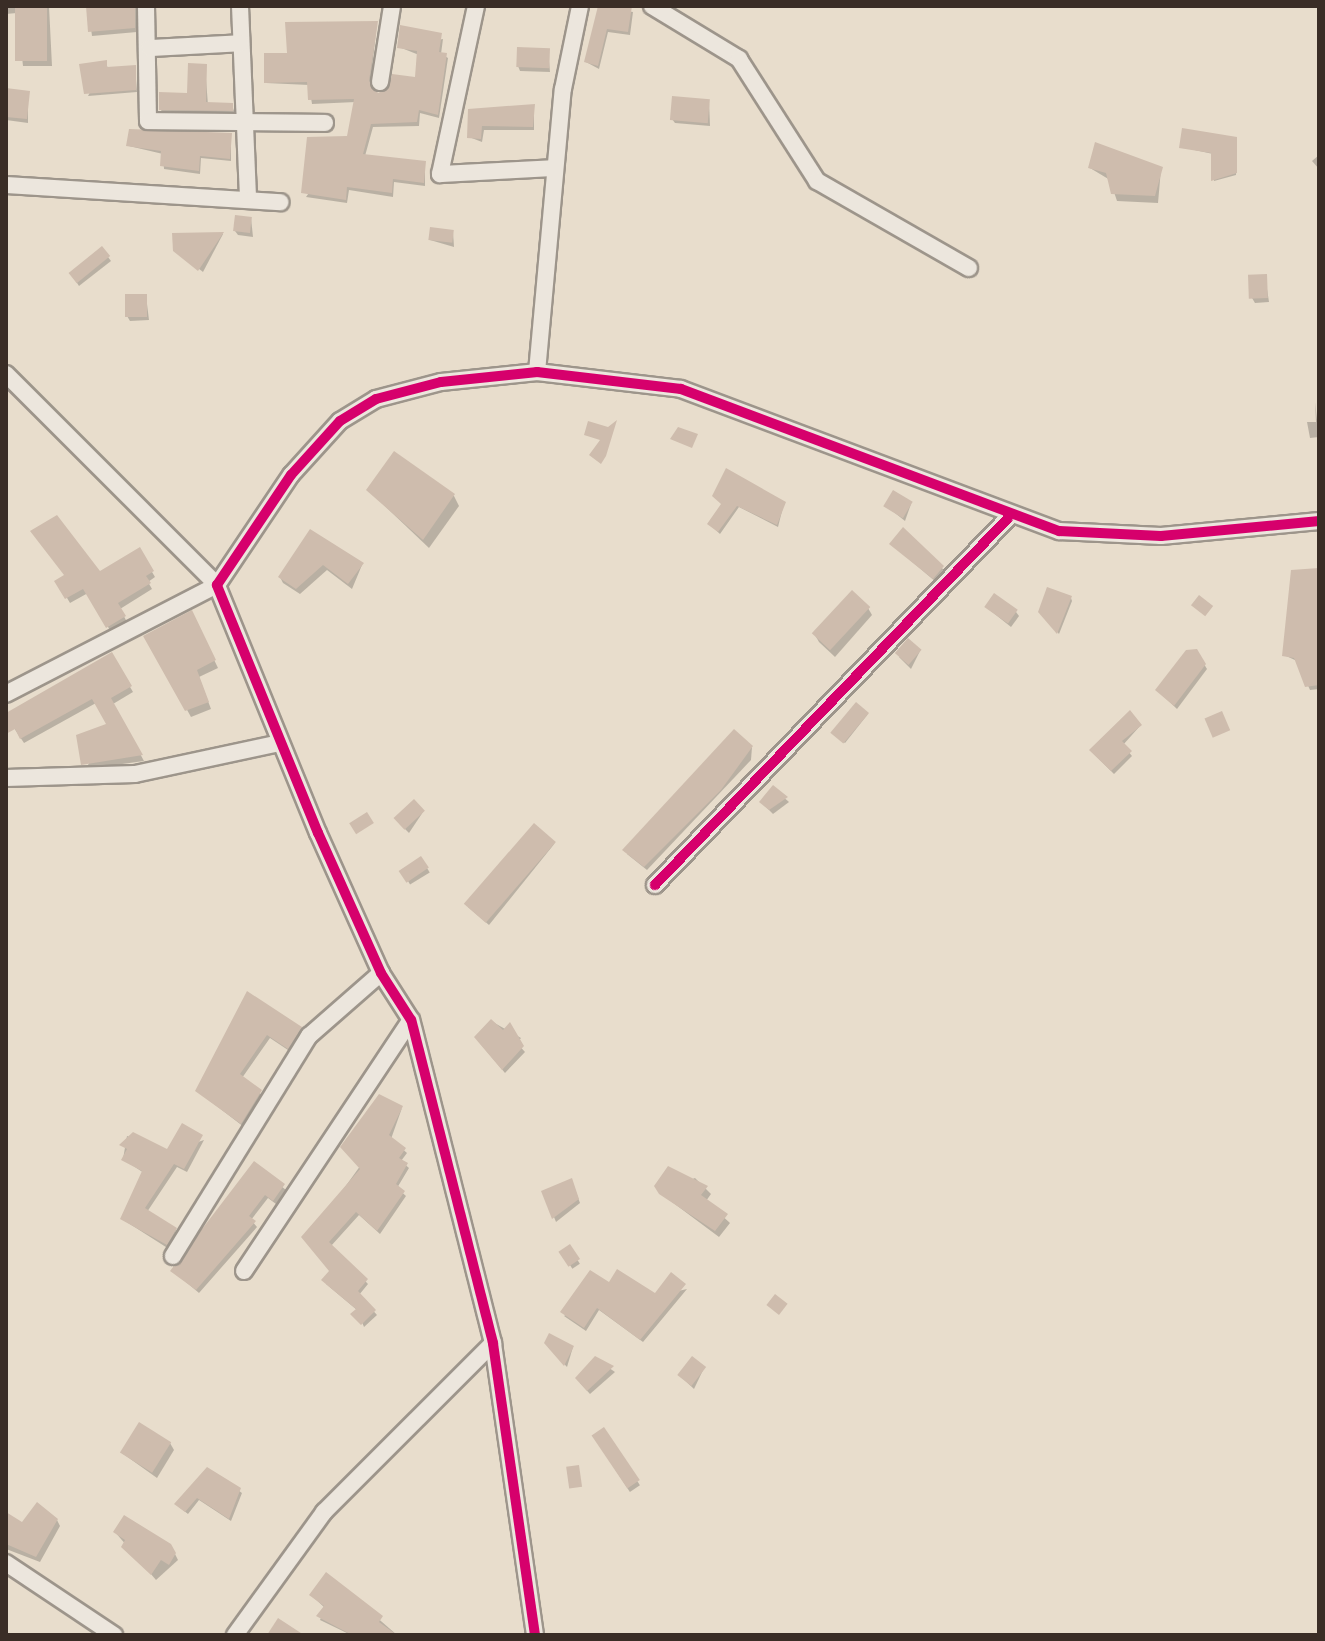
<!DOCTYPE html>
<html>
<head>
<meta charset="utf-8">
<style>
  body { margin:0 }
  #map { position:relative; width:1325px; height:1641px; overflow:hidden; background:#e8ddcc; font-family:"Libre Caslon Text",serif }
  div>[style] { position:absolute }
  [style*='--x'] { left:calc(var(--x)*1px); top:calc(var(--y)*1px); width:calc(var(--w)*1px); rotate:calc(var(--a)*1deg) }
  .shadow>* { inset:0; background:#0003; transform-origin:0 0 }
  .building>* { inset:0; background:#cebcad; transform-origin:0 0 }
  .roads { filter:drop-shadow(2px 0 #9d958b) drop-shadow(-2px 0 #9d958b) drop-shadow(0 2px #9d958b) drop-shadow(0 -2px #9d958b) }
  .minor>* { height:16px; margin:-8px; padding:0 8px; transform-origin:8px; border-radius:8px; background:#ece6dd }
  .cycleway>* { height:10px; margin:-5px; padding:0 5px; transform-origin:5px; border-radius:5px; background:#d6006c }
  span { translate:-50% -50%; white-space:nowrap; text-align:center; line-height:1.15; -webkit-text-stroke:8px #f8ead5; paint-order:stroke }
  .frame { position:absolute; inset:0; border:8px solid #3a2d26; pointer-events:none }
</style>
</head>
<body>
<div id="map">
  <div class="shadow">
    <i style="clip-path:polygon(6px 6px,49px 6px,52px 66px,23px 66px,17px 13px,6px 14px)"></i>
    <i style="clip-path:polygon(88px 6px,140px 6px,137px 32px,92px 36px)"></i>
    <i style="clip-path:polygon(600px 6px,633px 12px,630px 35px,608px 32px,599px 69px,586px 62px)"></i>
    <i style="clip-path:polygon(377px 23px,370px 86px,379px 96px,393px 76px,417px 79px,419px 55px,399px 47px,443px 39px,441px 54px,448px 58px,439px 118px,420px 113px,419px 126px,373px 127px,365px 156px,425px 163px,425px 186px,394px 182px,393px 197px,349px 190px,347px 203px,306px 197px,348px 137px,356px 102px,312px 104px,309px 85px,266px 83px,290px 55px)"></i>
    <i style="clip-path:polygon(548px 50px,550px 72px,520px 71px,518px 66px)"></i>
    <i style="clip-path:polygon(106px 62px,108px 69px,135px 67px,137px 92px,88px 96px)"></i>
    <i style="clip-path:polygon(205px 66px,208px 105px,232px 105px,236px 117px,164px 116px,161px 110px,189px 95px)"></i>
    <i style="clip-path:polygon(6px 90px,28px 92px,28px 123px,6px 120px)"></i>
    <i style="clip-path:polygon(709px 101px,710px 126px,675px 123px,672px 119px)"></i>
    <i style="clip-path:polygon(534px 106px,534px 130px,484px 130px,482px 142px,469px 137px,470px 111px)"></i>
    <i style="clip-path:polygon(231px 135px,231px 161px,201px 158px,200px 174px,164px 169px,163px 154px,129px 146px)"></i>
    <i style="clip-path:polygon(1236px 141px,1236px 175px,1214px 181px,1213px 154px,1181px 147px)"></i>
    <i style="clip-path:polygon(1319px 155px,1319px 169px,1312px 161px)"></i>
    <i style="clip-path:polygon(1090px 168px,1161px 169px,1158px 203px,1117px 201px,1110px 180px)"></i>
    <i style="clip-path:polygon(251px 218px,253px 237px,238px 235px,235px 231px)"></i>
    <i style="clip-path:polygon(453px 232px,454px 247px,430px 240px)"></i>
    <i style="clip-path:polygon(223px 234px,203px 272px,175px 250px,174px 235px)"></i>
    <i style="clip-path:polygon(102px 249px,111px 261px,79px 286px,73px 277px)"></i>
    <i style="clip-path:polygon(1265px 276px,1269px 302px,1255px 303px,1252px 298px)"></i>
    <i style="clip-path:polygon(146px 296px,149px 320px,130px 321px,127px 316px)"></i>
    <i style="clip-path:polygon(1315px 402px,1319px 437px,1310px 438px,1307px 422px,1316px 422px)"></i>
    <i style="clip-path:polygon(368px 490px,454px 496px,459px 506px,429px 548px)"></i>
    <i style="clip-path:polygon(784px 503px,778px 527px,739px 507px,720px 534px,709px 524px,723px 505px)"></i>
    <i style="clip-path:polygon(911px 504px,905px 521px,885px 505px)"></i>
    <i style="clip-path:polygon(310px 532px,362px 565px,352px 589px,327px 570px,300px 594px,283px 583px,280px 577px)"></i>
    <i style="clip-path:polygon(891px 544px,942px 568px,945px 572px,936px 582px)"></i>
    <i style="clip-path:polygon(139px 550px,155px 577px,148px 582px,152px 589px,120px 609px,127px 622px,111px 632px,88px 593px,70px 603px,57px 581px,99px 574px)"></i>
    <i style="clip-path:polygon(1319px 570px,1319px 689px,1310px 690px,1297px 661px,1284px 655px)"></i>
    <i style="clip-path:polygon(1071px 598px,1072px 601px,1059px 634px,1042px 615px)"></i>
    <i style="clip-path:polygon(986px 607px,1016px 612px,1019px 616px,1011px 627px)"></i>
    <i style="clip-path:polygon(868px 608px,872px 615px,835px 657px,819px 642px,815px 635px)"></i>
    <i style="clip-path:polygon(195px 620px,218px 668px,199px 677px,211px 709px,191px 717px,146px 636px)"></i>
    <i style="clip-path:polygon(920px 651px,911px 669px,899px 657px)"></i>
    <i style="clip-path:polygon(1196px 651px,1207px 669px,1177px 709px,1158px 691px)"></i>
    <i style="clip-path:polygon(111px 654px,133px 692px,113px 704px,144px 761px,86px 769px,108px 725px,96px 703px,24px 743px,6px 716px)"></i>
    <i style="clip-path:polygon(868px 714px,845px 743px,834px 734px)"></i>
    <i style="clip-path:polygon(1140px 726px,1123px 745px,1132px 756px,1114px 774px,1094px 754px)"></i>
    <i style="clip-path:polygon(752px 747px,751px 760px,647px 870px,627px 854px)"></i>
    <i style="clip-path:polygon(773px 788px,789px 802px,773px 814px,761px 802px)"></i>
    <i style="clip-path:polygon(423px 812px,409px 833px,399px 823px)"></i>
    <i style="clip-path:polygon(555px 843px,489px 925px,468px 907px)"></i>
    <i style="left:421px;top:858px;width:17px;height:23px;rotate:59deg"></i>
    <i style="clip-path:polygon(248px 994px,303px 1033px,291px 1052px,270px 1038px,242px 1078px,263px 1096px,244px 1127px,197px 1091px)"></i>
    <i style="clip-path:polygon(491px 1021px,521px 1038px,517px 1043px,525px 1052px,505px 1073px,479px 1042px)"></i>
    <i style="clip-path:polygon(402px 1108px,391px 1139px,407px 1153px,401px 1161px,409px 1168px,397px 1188px,406px 1196px,380px 1234px,359px 1215px,331px 1246px,368px 1284px,359px 1295px,377px 1315px,364px 1327px,357px 1310px,326px 1284px,331px 1271px,306px 1241px)"></i>
    <i style="clip-path:polygon(127px 1136px,168px 1152px,204px 1140px,187px 1172px,177px 1167px,147px 1212px,176px 1230px,169px 1249px,122px 1219px,144px 1173px,123px 1159px)"></i>
    <i style="clip-path:polygon(254px 1164px,286px 1190px,276px 1204px,268px 1198px,251px 1220px,257px 1227px,199px 1293px,173px 1271px)"></i>
    <i style="clip-path:polygon(695px 1178px,711px 1194px,706px 1201px,730px 1223px,719px 1237px,660px 1193px)"></i>
    <i style="clip-path:polygon(573px 1184px,580px 1203px,556px 1222px,544px 1192px)"></i>
    <i style="left:569px;top:1247px;width:20px;height:9px;rotate:57deg"></i>
    <i style="clip-path:polygon(609px 1285px,656px 1296px,687px 1289px,643px 1342px,599px 1310px,586px 1331px,564px 1316px)"></i>
    <i style="clip-path:polygon(548px 1347px,573px 1347px,567px 1367px)"></i>
    <i style="clip-path:polygon(596px 1359px,615px 1372px,590px 1394px,580px 1383px)"></i>
    <i style="clip-path:polygon(704px 1368px,694px 1389px,679px 1375px)"></i>
    <i style="left:604px;top:1430px;width:66px;height:12px;rotate:57deg"></i>
    <i style="clip-path:polygon(170px 1443px,174px 1450px,157px 1478px,122px 1453px)"></i>
    <i style="clip-path:polygon(208px 1469px,242px 1493px,231px 1521px,199px 1500px,188px 1514px,179px 1507px)"></i>
    <i style="clip-path:polygon(6px 1514px,22px 1525px,57px 1520px,60px 1526px,40px 1562px,6px 1549px)"></i>
    <i style="clip-path:polygon(115px 1532px,175px 1554px,178px 1560px,156px 1580px)"></i>
    <i style="clip-path:polygon(327px 1574px,397px 1635px,351px 1635px,320px 1620px,325px 1608px,311px 1595px)"></i>
  </div>
  <div class="building">
    <i style="left:15px;top:6px;width:32px;height:55px"></i>
    <i style="clip-path:polygon(86px 6px,135px 6px,135px 28px,88px 32px)"></i>
    <i style="clip-path:polygon(598px 6px,632px 6px,628px 32px,607px 29px,598px 66px,584px 62px)"></i>
    <i style="clip-path:polygon(378px 21px,369px 81px,378px 93px,389px 88px,392px 74px,415px 77px,417px 51px,397px 48px,400px 25px,442px 33px,439px 52px,447px 53px,438px 115px,419px 110px,417px 122px,371px 124px,363px 154px,426px 161px,424px 183px,393px 179px,392px 193px,347px 187px,346px 200px,301px 193px,307px 137px,347px 136px,354px 99px,308px 100px,307px 82px,264px 83px,264px 53px,287px 53px,285px 22px)"></i>
    <i style="left:517px;top:47px;width:33px;height:20px;rotate:2deg"></i>
    <i style="clip-path:polygon(107px 60px,107px 67px,136px 65px,136px 90px,84px 94px,79px 64px)"></i>
    <i style="clip-path:polygon(188px 63px,207px 64px,206px 102px,233px 103px,233px 111px,159px 110px,159px 92px,187px 93px)"></i>
    <i style="clip-path:polygon(6px 88px,30px 91px,27px 119px,6px 117px)"></i>
    <i style="left:672px;top:96px;width:38px;height:24px;rotate:5deg"></i>
    <i style="clip-path:polygon(535px 104px,533px 127px,482px 126px,481px 139px,467px 138px,468px 109px)"></i>
    <i style="clip-path:polygon(1182px 128px,1237px 137px,1237px 173px,1211px 181px,1211px 153px,1179px 148px)"></i>
    <i style="clip-path:polygon(129px 129px,232px 133px,230px 159px,200px 156px,199px 171px,160px 166px,161px 151px,126px 146px)"></i>
    <i style="clip-path:polygon(1095px 142px,1163px 167px,1155px 196px,1111px 194px,1106px 173px,1088px 168px)"></i>
    <i style="left:235px;top:215px;width:17px;height:16px;rotate:7deg"></i>
    <i style="left:430px;top:227px;width:24px;height:13px;rotate:7deg"></i>
    <i style="clip-path:polygon(224px 232px,198px 271px,173px 251px,172px 233px)"></i>
    <i style="left:102px;top:246px;width:13px;height:43px;rotate:51deg"></i>
    <i style="left:1267px;top:274px;width:24px;height:19px;rotate:88deg"></i>
    <i style="left:125px;top:294px;width:22px;height:23px"></i>
    <i style="clip-path:polygon(617px 420px,606px 456px,601px 464px,589px 455px,600px 440px,584px 435px,588px 421px,608px 427px)"></i>
    <i style="clip-path:polygon(678px 427px,698px 434px,692px 448px,670px 439px)"></i>
    <i style="clip-path:polygon(394px 451px,455px 494px,423px 540px,366px 490px)"></i>
    <i style="clip-path:polygon(726px 468px,786px 502px,777px 525px,737px 506px,718px 532px,707px 524px,721px 504px,712px 496px)"></i>
    <i style="left:893px;top:490px;width:23px;height:19px;rotate:31deg"></i>
    <i style="clip-path:polygon(57px 515px,100px 571px,140px 547px,154px 571px,146px 576px,151px 583px,118px 603px,126px 616px,106px 628px,83px 589px,65px 599px,54px 581px,64px 575px,30px 531px)"></i>
    <i style="clip-path:polygon(903px 527px,944px 566px,933px 579px,889px 544px)"></i>
    <i style="clip-path:polygon(310px 529px,364px 563px,348px 584px,323px 565px,296px 589px,278px 577px)"></i>
    <i style="clip-path:polygon(1319px 568px,1319px 685px,1305px 687px,1294px 658px,1282px 656px,1291px 570px)"></i>
    <i style="clip-path:polygon(1047px 587px,1072px 596px,1057px 634px,1038px 612px)"></i>
    <i style="left:852px;top:590px;width:25px;height:59px;rotate:43deg"></i>
    <i style="left:994px;top:593px;width:29px;height:17px;rotate:35deg"></i>
    <i style="left:1199px;top:595px;width:18px;height:13px;rotate:38deg"></i>
    <i style="clip-path:polygon(192px 610px,216px 660px,197px 670px,209px 702px,185px 711px,143px 636px)"></i>
    <i style="left:908px;top:638px;width:18px;height:20px;rotate:41deg"></i>
    <i style="clip-path:polygon(1197px 649px,1206px 664px,1174px 706px,1155px 690px,1186px 650px)"></i>
    <i style="clip-path:polygon(112px 652px,132px 686px,111px 698px,143px 755px,81px 765px,76px 735px,106px 724px,92px 699px,20px 739px,15px 729px,6px 734px,6px 713px)"></i>
    <i style="left:856px;top:702px;width:17px;height:40px;rotate:40deg"></i>
    <i style="clip-path:polygon(1130px 710px,1142px 725px,1122px 741px,1132px 751px,1111px 771px,1089px 750px)"></i>
    <i style="left:1222px;top:711px;width:21px;height:19px;rotate:67deg"></i>
    <i style="clip-path:polygon(734px 729px,753px 746px,721px 790px,644px 867px,622px 850px)"></i>
    <i style="clip-path:polygon(773px 785px,788px 797px,769px 810px,759px 802px)"></i>
    <i style="left:414px;top:799px;width:16px;height:28px;rotate:47deg"></i>
    <i style="left:367px;top:812px;width:13px;height:21px;rotate:58deg"></i>
    <i style="left:534px;top:823px;width:29px;height:107px;rotate:41deg"></i>
    <i style="left:421px;top:856px;width:14px;height:27px;rotate:56deg"></i>
    <i style="clip-path:polygon(247px 991px,302px 1027px,288px 1049px,267px 1035px,240px 1074px,262px 1090px,241px 1124px,195px 1091px)"></i>
    <i style="clip-path:polygon(491px 1019px,503px 1030px,510px 1022px,524px 1046px,502px 1070px,474px 1037px)"></i>
    <i style="clip-path:polygon(379px 1094px,403px 1106px,389px 1135px,406px 1148px,399px 1158px,408px 1163px,396px 1184px,405px 1191px,377px 1231px,356px 1212px,329px 1242px,368px 1279px,358px 1291px,376px 1310px,361px 1325px,350px 1314px,356px 1309px,321px 1280px,329px 1271px,301px 1237px,360px 1169px,340px 1147px)"></i>
    <i style="clip-path:polygon(182px 1123px,203px 1135px,184px 1169px,174px 1164px,145px 1208px,177px 1228px,167px 1245px,120px 1219px,142px 1171px,121px 1160px,127px 1149px,119px 1145px,133px 1132px,167px 1149px)"></i>
    <i style="clip-path:polygon(254px 1161px,285px 1184px,273px 1201px,265px 1195px,249px 1216px,256px 1221px,196px 1290px,170px 1271px)"></i>
    <i style="clip-path:polygon(668px 1166px,708px 1186px,701px 1195px,728px 1214px,715px 1231px,659px 1194px,654px 1186px)"></i>
    <i style="clip-path:polygon(572px 1178px,579px 1199px,552px 1219px,541px 1191px)"></i>
    <i style="left:570px;top:1244px;width:18px;height:14px;rotate:56deg"></i>
    <i style="clip-path:polygon(617px 1269px,655px 1293px,671px 1272px,686px 1284px,640px 1340px,597px 1308px,584px 1328px,560px 1312px,590px 1270px,609px 1282px)"></i>
    <i style="left:775px;top:1294px;width:16px;height:14px;rotate:38deg"></i>
    <i style="clip-path:polygon(549px 1333px,574px 1346px,564px 1366px,544px 1343px)"></i>
    <i style="clip-path:polygon(595px 1356px,614px 1366px,587px 1391px,575px 1378px)"></i>
    <i style="left:692px;top:1356px;width:18px;height:24px;rotate:38deg"></i>
    <i style="left:139px;top:1422px;width:38px;height:36px;rotate:32deg"></i>
    <i style="left:604px;top:1427px;width:64px;height:15px;rotate:56deg"></i>
    <i style="left:579px;top:1465px;width:22px;height:13px;rotate:82deg"></i>
    <i style="clip-path:polygon(207px 1467px,241px 1488px,229px 1519px,197px 1498px,185px 1512px,174px 1504px)"></i>
    <i style="clip-path:polygon(37px 1502px,58px 1519px,36px 1557px,6px 1544px,6px 1512px,22px 1522px)"></i>
    <i style="clip-path:polygon(124px 1515px,171px 1544px,176px 1553px,169px 1565px,161px 1560px,151px 1575px,121px 1547px,125px 1540px,113px 1532px)"></i>
    <i style="clip-path:polygon(326px 1572px,383px 1616px,379px 1622px,397px 1635px,352px 1635px,316px 1616px,324px 1606px,309px 1595px)"></i>
    <i style="clip-path:polygon(278px 1618px,304px 1635px,267px 1635px)"></i>
  </div>
  <div class="roads">
    <div class="minor">
      <i style="--x:146;--y:6;--w:115;--a:89"></i>
      <i style="--x:148;--y:121;--w:177;--a:0.6"></i>
      <i style="--x:240;--y:6;--w:194;--a:87.6"></i>
      <i style="--x:476;--y:6;--w:172;--a:102.1"></i>
      <i style="--x:440;--y:174;--w:114;--a:-3"></i>
      <i style="--x:652;--y:6;--w:102;--a:31.3"></i>
      <i style="--x:739;--y:59;--w:145;--a:57.4"></i>
      <i style="--x:817;--y:181;--w:175;--a:29.8"></i>
      <i style="--x:150;--y:48;--w:91;--a:-3.1"></i>
      <i style="--x:380;--y:82;--w:77;--a:-81"></i>
      <i style="--x:6;--y:185;--w:275;--a:3.6"></i>
      <i style="--x:537;--y:372;--w:284;--a:-84.8"></i>
      <i style="--x:563;--y:89;--w:85;--a:-78.4"></i>
      <i style="--x:6;--y:374;--w:298;--a:45"></i>
      <i style="--x:217;--y:585;--w:237;--a:152.7"></i>
      <i style="--x:6;--y:778;--w:129;--a:-1.8"></i>
      <i style="--x:135;--y:774;--w:148;--a:-12.1"></i>
      <i style="--x:655;--y:885;--w:509;--a:-46.11"></i>
      <i style="--x:173;--y:1256;--w:259;--a:-58.3"></i>
      <i style="--x:309;--y:1036;--w:96;--a:-41.2"></i>
      <i style="--x:244;--y:1271;--w:301;--a:-56.4"></i>
      <i style="--x:6;--y:1563;--w:130;--a:33.7"></i>
      <i style="--x:235;--y:1635;--w:152;--a:-54.1"></i>
      <i style="--x:324;--y:1512;--w:239;--a:-45"></i>
      <i style="--x:535;--y:1635;--w:295;--a:-98.2"></i>
      <i style="--x:493;--y:1343;--w:333;--a:-104.2"></i>
      <i style="--x:411;--y:1020;--w:56;--a:-122.6"></i>
      <i style="--x:381;--y:973;--w:154;--a:-114.2"></i>
      <i style="--x:318;--y:833;--w:268;--a:-112.2"></i>
      <i style="--x:217;--y:585;--w:133;--a:-56.1"></i>
      <i style="--x:291;--y:475;--w:73;--a:-47.8"></i>
      <i style="--x:340;--y:421;--w:42;--a:-31.4"></i>
      <i style="--x:376;--y:399;--w:67;--a:-14.7"></i>
      <i style="--x:441;--y:382;--w:97;--a:-5.9"></i>
      <i style="--x:537;--y:372;--w:145;--a:6.7"></i>
      <i style="--x:681;--y:389;--w:404;--a:20.6"></i>
      <i style="--x:1059;--y:531;--w:102;--a:2.8"></i>
      <i style="--x:1161;--y:536;--w:159;--a:-5.4"></i>
    </div>
  </div>
  <div class="cycleway">
    <i style="--x:655;--y:885;--w:509;--a:-46.11"></i>
    <i style="--x:535;--y:1635;--w:295;--a:-98.2"></i>
    <i style="--x:493;--y:1343;--w:333;--a:-104.2"></i>
    <i style="--x:411;--y:1020;--w:56;--a:-122.6"></i>
    <i style="--x:381;--y:973;--w:154;--a:-114.2"></i>
    <i style="--x:318;--y:833;--w:268;--a:-112.2"></i>
    <i style="--x:217;--y:585;--w:133;--a:-56.1"></i>
    <i style="--x:291;--y:475;--w:73;--a:-47.8"></i>
    <i style="--x:340;--y:421;--w:42;--a:-31.4"></i>
    <i style="--x:376;--y:399;--w:67;--a:-14.7"></i>
    <i style="--x:441;--y:382;--w:97;--a:-5.9"></i>
    <i style="--x:537;--y:372;--w:145;--a:6.7"></i>
    <i style="--x:681;--y:389;--w:404;--a:20.6"></i>
    <i style="--x:1059;--y:531;--w:102;--a:2.8"></i>
    <i style="--x:1161;--y:536;--w:159;--a:-5.4"></i>
  </div>
  <div class="frame"></div>
</div>
</body>
</html>
